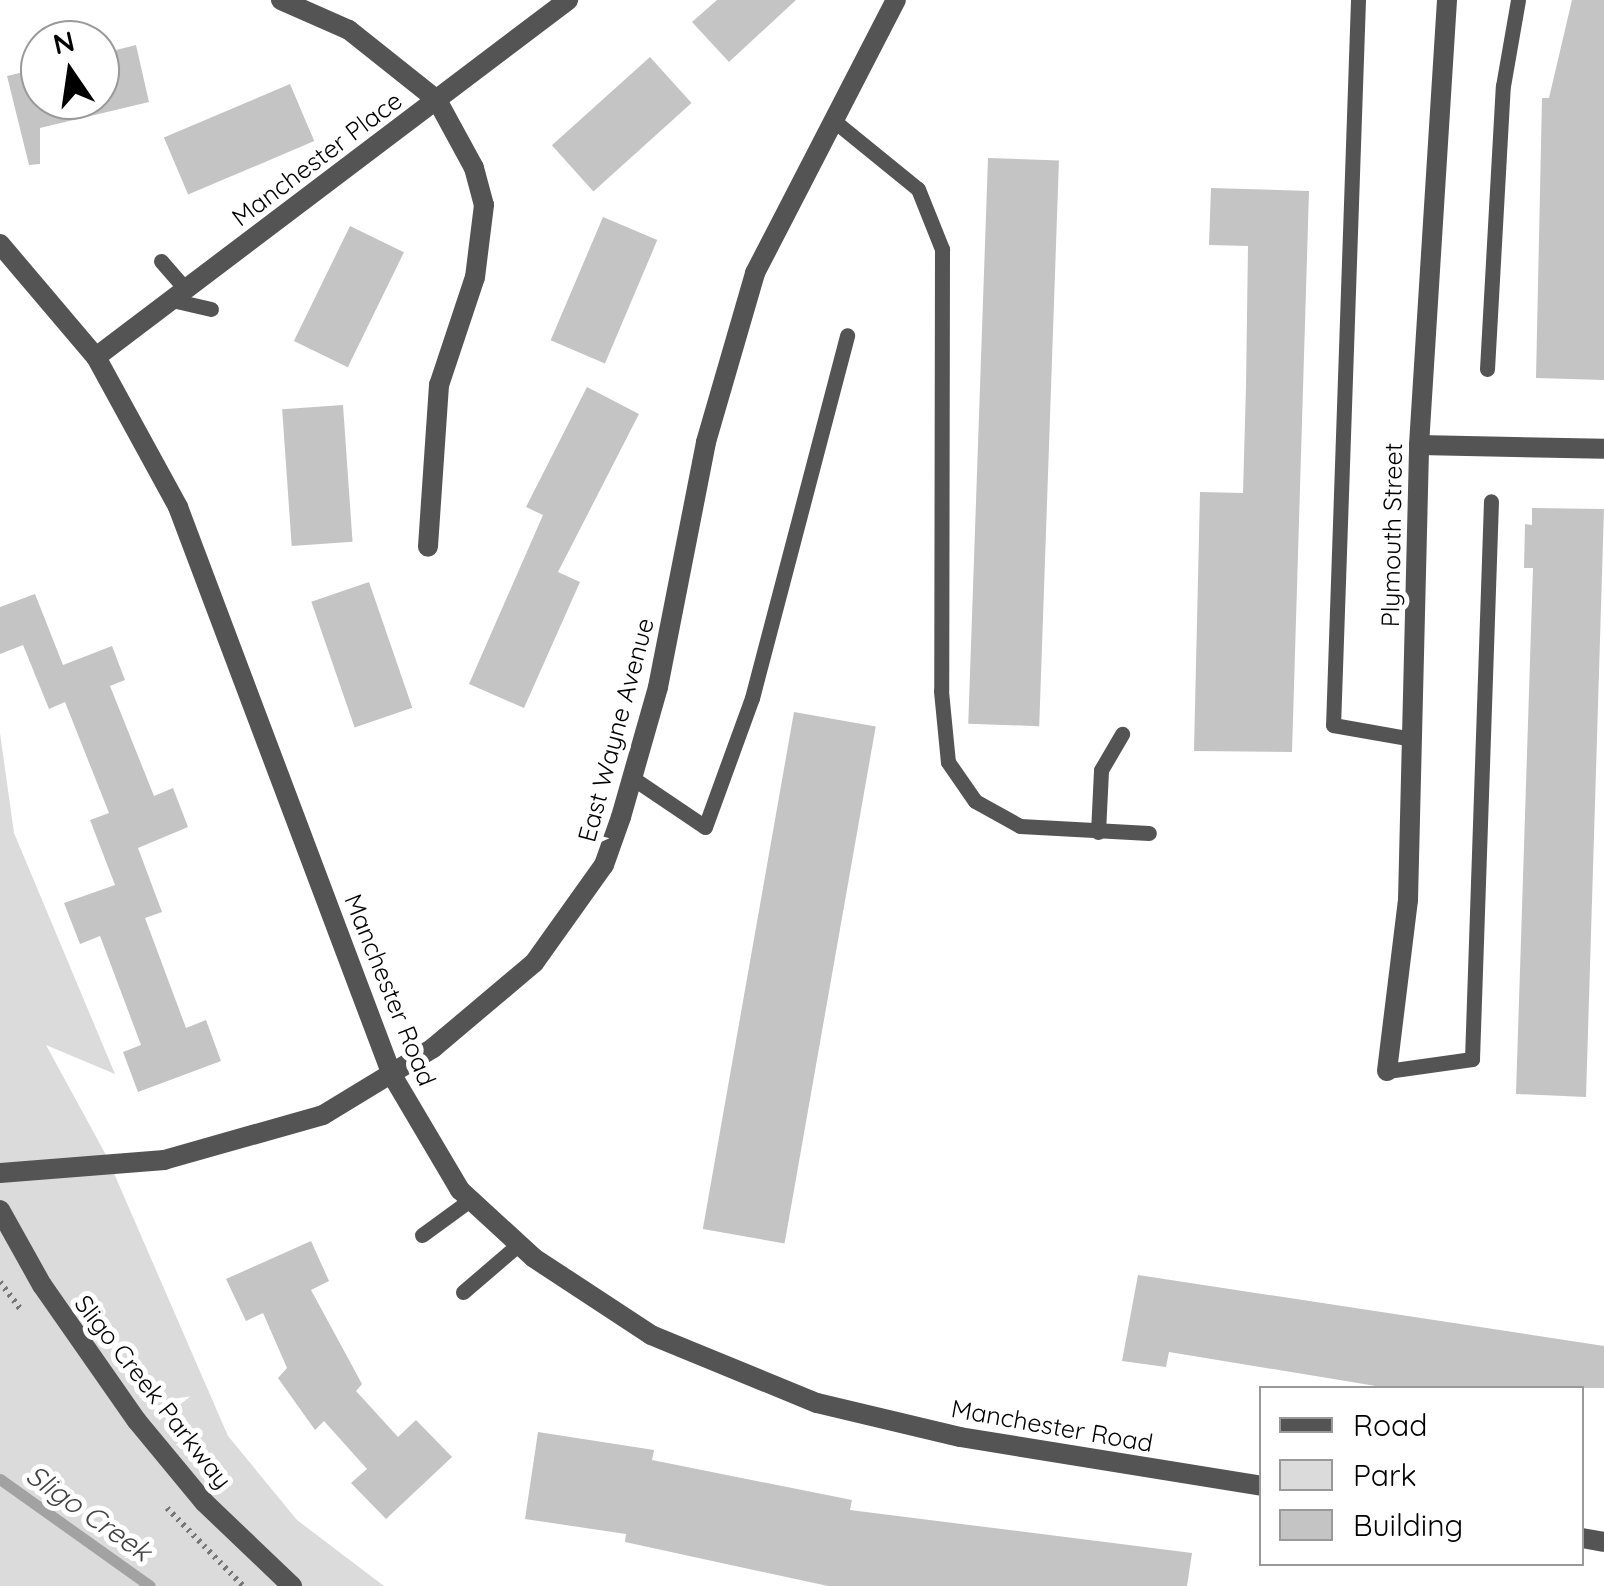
<!DOCTYPE html>
<html>
<head>
<meta charset="utf-8">
<style>
  body { margin:0 }
  #map { position:relative; width:1604px; height:1586px; overflow:hidden; background:#fff; font-family:Quicksand,sans-serif }
  div>[style] { position:absolute }
  [style*='--x'] { left:calc(var(--x)*1px); top:calc(var(--y)*1px); width:calc(var(--w)*1px); rotate:calc(var(--a)*1deg) }
  .green>* { inset:0; background:#dbdbdb }
  .stream>* { height:11px; margin:-5.5px; padding:0 5.5px; transform-origin:5.5px; border-radius:5.5px; background:#a2a2a2 }
  .building>* { inset:0; background:#c4c4c4; transform-origin:0 0 }
  .path>* { height:6px; margin-top:-3px; transform-origin:0; background:repeating-linear-gradient(90deg,#767676 0 2.5px,transparent 0 7.5px) }
  .service>* { height:15px; margin:-7.5px; padding:0 7.5px; transform-origin:7.5px; border-radius:7.5px; background:#545454 }
  .minor>* { height:20px; margin:-10px; padding:0 10px; transform-origin:10px; border-radius:10px; background:#545454 }
  .tertiary>* { height:20px; margin:-10px; padding:0 10px; transform-origin:10px; border-radius:10px; background:#545454 }
  span { translate:-50% -50%; white-space:nowrap; text-align:center; line-height:1.15; -webkit-text-stroke:10px #fff; paint-order:stroke }
  .street-label { font-size:25px; color:#000 }
  .water-label { font-size:28px; color:#434343; font-style:italic }
  .legend { position:absolute; left:1259px; top:1386px; width:325px; height:180px; box-sizing:border-box; background:#fff; border:2px solid #999; margin:0; padding:12px 18px; list-style:none; font-size:30px; color:#000 }
  .legend li { display:flex; align-items:center; gap:20px; height:50px }
  .legend b { width:50px; border:2px solid #999 }
  .north { position:absolute; left:20px; top:20px; width:100px; height:100px; box-sizing:border-box; background:#fff; border:2px solid #999; border-radius:50%; rotate:347deg; font-size:28px; font-weight:700; line-height:40px; text-align:center; color:#000 }
  .north::after { content:''; display:block; margin:auto; width:35px; height:45px; background:#000; clip-path:polygon(50% 0,100% 100%,50% 72%,0 100%) }
</style>
</head>
<body>
<div id="map">
  <div class="green">
    <i style="clip-path:polygon(0 733px,14px 833px,115px 1074px,46px 1045px,106px 1155px,228px 1436px,297px 1520px,384px 1586px,0 1586px)"></i>
  </div>
  <div class="stream">
    <i style="--x:0;--y:1479;--w:184;--a:35.5"></i>
  </div>
  <div class="building">
    <i style="clip-path:polygon(717px 0,796px 0,729px 62px,692px 22px)"></i>
    <i style="clip-path:polygon(1572px 0,1604px 0,1604px 380px,1536px 378px,1542px 98px,1549px 98px)"></i>
    <i style="clip-path:polygon(136px 45px,149px 102px,40px 128px,40px 164px,29px 165px,7px 76px,40px 68px,40px 100px,100px 100px,100px 54px)"></i>
    <i style="left:650px;top:57px;width:62px;height:132px;rotate:48deg"></i>
    <i style="left:290px;top:84px;width:62px;height:137px;rotate:67deg"></i>
    <i style="left:988px;top:158px;width:71px;height:566px;rotate:2deg"></i>
    <i style="clip-path:polygon(1211px 188px,1309px 191px,1292px 752px,1194px 751px,1200px 492px,1243px 493px,1246px 386px,1248px 246px,1209px 245px)"></i>
    <i style="left:603px;top:217px;width:59px;height:134px;rotate:23deg"></i>
    <i style="left:350px;top:226px;width:60px;height:128px;rotate:26deg"></i>
    <i style="clip-path:polygon(587px 387px,639px 414px,558px 572px,580px 582px,524px 708px,469px 684px,543px 515px,526px 507px)"></i>
    <i style="left:343px;top:405px;width:137px;height:61px;rotate:86deg"></i>
    <i style="clip-path:polygon(1532px 508px,1604px 509px,1586px 1097px,1516px 1094px,1533px 568px,1524px 568px,1525px 524px,1532px 525px)"></i>
    <i style="left:369px;top:582px;width:133px;height:61px;rotate:71deg"></i>
    <i style="clip-path:polygon(35px 594px,63px 665px,112px 646px,125px 680px,110px 686px,154px 796px,173px 788px,188px 827px,138px 848px,162px 912px,145px 918px,186px 1028px,206px 1020px,221px 1061px,138px 1092px,123px 1052px,141px 1045px,100px 936px,80px 944px,64px 903px,115px 885px,90px 820px,109px 813px,65px 702px,49px 709px,23px 645px,0 654px,0 607px)"></i>
    <i style="left:794px;top:712px;width:83px;height:525px;rotate:10deg"></i>
    <i style="clip-path:polygon(311px 1241px,329px 1281px,311px 1290px,362px 1384px,356px 1391px,398px 1437px,416px 1420px,452px 1457px,386px 1519px,351px 1483px,367px 1469px,324px 1421px,315px 1430px,278px 1378px,287px 1368px,263px 1313px,246px 1321px,226px 1279px)"></i>
    <i style="clip-path:polygon(1138px 1275px,1604px 1346px,1604px 1388px,1388px 1388px,1169px 1352px,1166px 1367px,1122px 1361px)"></i>
    <i style="clip-path:polygon(538px 1432px,654px 1450px,652px 1460px,852px 1500px,850px 1510px,1192px 1553px,1187px 1586px,828px 1586px,625px 1542px,626px 1534px,525px 1519px)"></i>
  </div>
  <div class="path">
    <i style="--x:0;--y:1282;--w:34;--a:53"></i>
    <i style="--x:167;--y:1508;--w:109;--a:45.7"></i>
  </div>
  <div class="service">
    <i style="--x:1358;--y:0;--w:725;--a:91.97"></i>
    <i style="--x:1333;--y:725;--w:80;--a:10"></i>
    <i style="--x:833;--y:120;--w:109;--a:39.1"></i>
    <i style="--x:918;--y:189;--w:65;--a:68.2"></i>
    <i style="--x:942;--y:249;--w:442;--a:90.1"></i>
    <i style="--x:941;--y:691;--w:71;--a:84.4"></i>
    <i style="--x:948;--y:762;--w:47;--a:55.3"></i>
    <i style="--x:975;--y:801;--w:51;--a:29.1"></i>
    <i style="--x:1020;--y:826;--w:129;--a:3.1"></i>
    <i style="--x:161;--y:261;--w:38;--a:49"></i>
    <i style="--x:172;--y:300;--w:40;--a:13"></i>
    <i style="--x:1487;--y:369;--w:283;--a:-86.8"></i>
    <i style="--x:1503;--y:86;--w:87;--a:-80.1"></i>
    <i style="--x:631;--y:777;--w:89;--a:34"></i>
    <i style="--x:705;--y:827;--w:137;--a:-70"></i>
    <i style="--x:752;--y:698;--w:375;--a:-75.3"></i>
    <i style="--x:1098;--y:832;--w:62;--a:-87.2"></i>
    <i style="--x:1101;--y:770;--w:42;--a:-59.7"></i>
    <i style="--x:1387;--y:1071;--w:86;--a:-8"></i>
    <i style="--x:1472;--y:1059;--w:558;--a:-88.05"></i>
    <i style="--x:422;--y:1235;--w:59;--a:-36.1"></i>
    <i style="--x:463;--y:1292;--w:74;--a:-40.6"></i>
  </div>
  <div class="minor">
    <i style="--x:281;--y:0;--w:74;--a:23.8"></i>
    <i style="--x:349;--y:30;--w:112;--a:38.5"></i>
    <i style="--x:437;--y:100;--w:77;--a:61.4"></i>
    <i style="--x:474;--y:168;--w:38;--a:75"></i>
    <i style="--x:484;--y:205;--w:73;--a:97.1"></i>
    <i style="--x:475;--y:277;--w:114;--a:108.4"></i>
    <i style="--x:439;--y:385;--w:162;--a:93.9"></i>
    <i style="--x:0;--y:244;--w:148;--a:49.7"></i>
    <i style="--x:96;--y:357;--w:171;--a:61.3"></i>
    <i style="--x:178;--y:507;--w:607;--a:69.36"></i>
    <i style="--x:392;--y:1075;--w:134;--a:59.4"></i>
    <i style="--x:460;--y:1190;--w:100;--a:42.6"></i>
    <i style="--x:534;--y:1258;--w:140;--a:33.3"></i>
    <i style="--x:651;--y:1335;--w:179;--a:22.3"></i>
    <i style="--x:817;--y:1403;--w:147;--a:13.4"></i>
    <i style="--x:960;--y:1437;--w:306;--a:9.2"></i>
    <i style="--x:96;--y:357;--w:592;--a:-37.1"></i>
    <i style="--x:1419;--y:445;--w:185;--a:1.2"></i>
    <i style="--x:1387;--y:1071;--w:172;--a:-83"></i>
    <i style="--x:1408;--y:900;--w:455;--a:-88.6"></i>
    <i style="--x:1419;--y:445;--w:446;--a:-86.4"></i>
    <i style="--x:1582;--y:1538;--w:22;--a:10"></i>
  </div>
  <div class="tertiary">
    <i style="--x:0;--y:1173;--w:165;--a:-4.5"></i>
    <i style="--x:164;--y:1160;--w:165;--a:-15.8"></i>
    <i style="--x:323;--y:1115;--w:129;--a:-31.3"></i>
    <i style="--x:433;--y:1048;--w:132;--a:-40.1"></i>
    <i style="--x:534;--y:963;--w:120;--a:-54.5"></i>
    <i style="--x:604;--y:865;--w:51;--a:-70.5"></i>
    <i style="--x:621;--y:817;--w:135;--a:-74.1"></i>
    <i style="--x:658;--y:687;--w:250;--a:-78.9"></i>
    <i style="--x:706;--y:442;--w:176;--a:-73.8"></i>
    <i style="--x:755;--y:273;--w:307;--a:-62.7"></i>
    <i style="--x:0;--y:1210;--w:86;--a:60.8"></i>
    <i style="--x:42;--y:1285;--w:166;--a:55.1"></i>
    <i style="--x:137;--y:1421;--w:105;--a:50.4"></i>
    <i style="--x:204;--y:1502;--w:122;--a:43.7"></i>
  </div>
  <div class="street-label">
    <span style="left:317px;top:159px;rotate:-37deg">Manchester Place</span>
    <span style="left:1392px;top:535px;rotate:-89deg">Plymouth Street</span>
    <span style="left:616px;top:730px;rotate:-75deg">East Wayne Avenue</span>
    <span style="left:390px;top:990px;rotate:68deg">Manchester Road</span>
    <span style="left:153px;top:1392px;rotate:52deg">Sligo Creek Parkway</span>
    <span style="left:1052px;top:1426px;rotate:10deg">Manchester Road</span>
  </div>
  <div class="water-label">
    <span style="left:89px;top:1513px;rotate:35deg">Sligo Creek</span>
  </div>
  <ul class="legend">
  <li><b style="height:12px;background:#545454"></b>Road</li>
  <li><b style="height:28px;background:#dbdbdb"></b>Park</li>
  <li><b style="height:28px;background:#c4c4c4"></b>Building</li>
  </ul>
  <div class="north">N</div>
</div>
</body>
</html>
